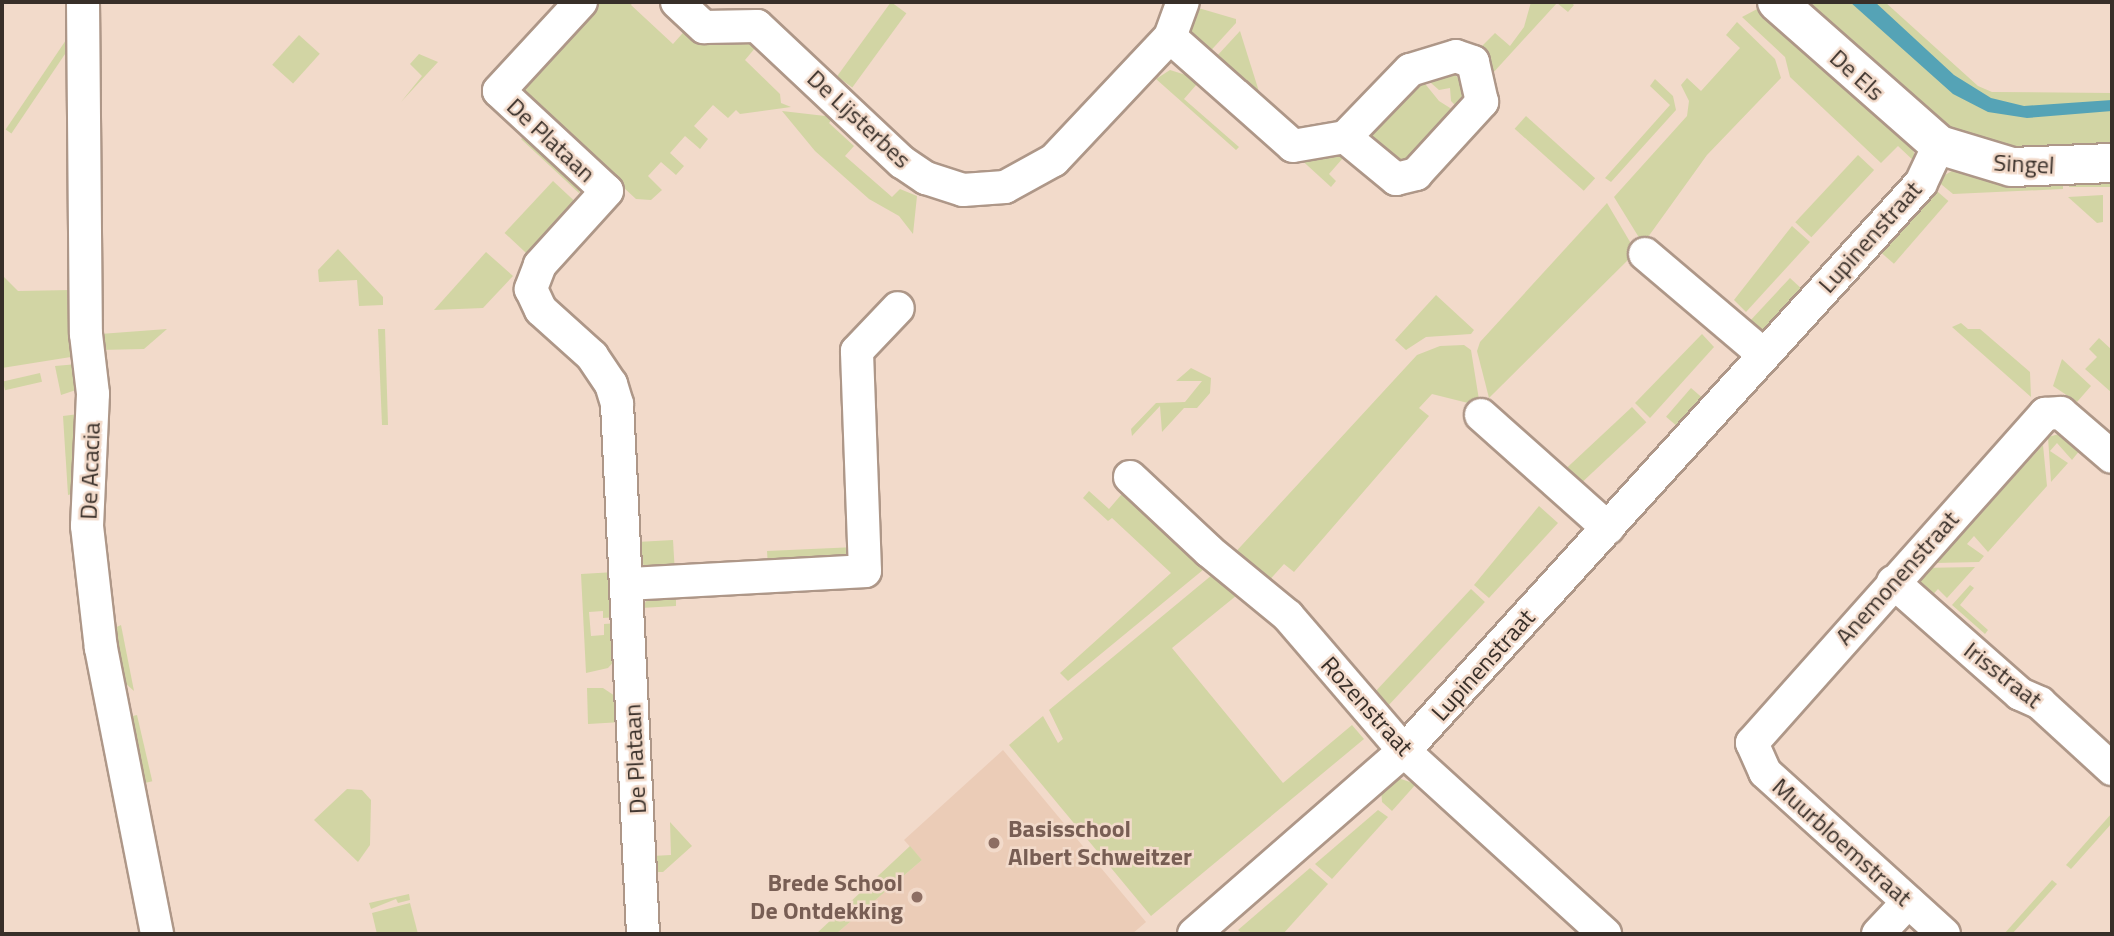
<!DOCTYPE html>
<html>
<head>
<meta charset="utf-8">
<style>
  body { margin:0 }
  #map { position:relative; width:2114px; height:936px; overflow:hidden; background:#f2daca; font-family:"Titillium Web",sans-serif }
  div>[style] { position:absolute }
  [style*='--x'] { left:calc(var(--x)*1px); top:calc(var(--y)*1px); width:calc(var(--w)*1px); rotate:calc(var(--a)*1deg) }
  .built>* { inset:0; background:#ebccb7 }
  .green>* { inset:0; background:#d2d5a4; transform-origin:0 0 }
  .water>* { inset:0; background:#55a3b6 }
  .roads { filter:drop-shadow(2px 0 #ae9788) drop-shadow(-2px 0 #ae9788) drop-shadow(0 2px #ae9788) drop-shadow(0 -2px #ae9788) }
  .street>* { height:32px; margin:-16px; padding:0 16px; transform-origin:16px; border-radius:16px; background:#fff }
  .secondary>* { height:38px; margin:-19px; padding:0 19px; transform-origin:19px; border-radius:19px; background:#fff }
  .dots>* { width:19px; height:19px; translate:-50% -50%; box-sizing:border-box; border:4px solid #f2daca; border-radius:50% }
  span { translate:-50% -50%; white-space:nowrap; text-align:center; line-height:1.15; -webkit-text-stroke:5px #f2daca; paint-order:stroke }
  .street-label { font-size:24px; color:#382f29 }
  .education-label { font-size:24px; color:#785e54; font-weight:700 }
  .left { translate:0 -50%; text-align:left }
  .right { translate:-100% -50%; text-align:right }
  .frame { position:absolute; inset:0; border:4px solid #382f29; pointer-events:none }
</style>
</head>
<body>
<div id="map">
  <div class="built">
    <i style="clip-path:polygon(1003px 750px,1146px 922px,1132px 934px,836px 934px,922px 860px,904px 840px)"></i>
  </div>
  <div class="green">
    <i style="clip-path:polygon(600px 2px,633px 2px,631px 5px,673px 44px,689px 26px,761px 41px,745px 60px,780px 94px,781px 103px,791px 107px,740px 114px,736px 110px,728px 118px,713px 105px,694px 126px,708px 139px,700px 149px,685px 136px,670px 153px,684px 166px,676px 175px,661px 162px,648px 176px,662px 190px,651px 200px,636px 199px,521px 93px,521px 80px,536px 74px)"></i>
    <i style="left:891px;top:2px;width:19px;height:92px;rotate:36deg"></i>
    <i style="clip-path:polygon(1531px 2px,1570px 2px,1574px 5px,1568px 12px,1557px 3px,1492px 74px,1481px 47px,1495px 33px,1510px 46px,1524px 27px)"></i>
    <i style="clip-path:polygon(1793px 2px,1885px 2px,1978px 86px,1992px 92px,2112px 93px,2112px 151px,2040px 155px,1951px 137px)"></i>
    <i style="clip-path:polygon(1195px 7px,1236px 19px,1236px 23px,1205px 57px,1190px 38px)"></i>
    <i style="clip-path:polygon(1761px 7px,1912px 144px,1916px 163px,1898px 146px,1881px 163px,1790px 77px,1785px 57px,1742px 17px)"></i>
    <i style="clip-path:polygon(1737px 22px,1775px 59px,1781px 78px,1707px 155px,1643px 244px,1614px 197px,1687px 116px,1689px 101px,1681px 85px,1687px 78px,1701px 91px,1740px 48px,1726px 35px)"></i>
    <i style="clip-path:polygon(1240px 31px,1261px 98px,1216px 57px)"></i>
    <i style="left:299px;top:35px;width:28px;height:40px;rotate:42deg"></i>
    <i style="left:66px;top:40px;width:7px;height:108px;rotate:34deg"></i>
    <i style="clip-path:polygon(419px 54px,438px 62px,401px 102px,422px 76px,410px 64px)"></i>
    <i style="clip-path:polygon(1448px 69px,1463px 82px,1468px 102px,1460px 110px,1451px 101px,1450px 88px,1439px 90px,1423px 76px)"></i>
    <i style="clip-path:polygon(1170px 70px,1189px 76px,1197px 84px,1184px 99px,1239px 147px,1236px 150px,1156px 79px)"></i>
    <i style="clip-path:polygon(1655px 79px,1673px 96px,1676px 110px,1611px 182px,1605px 178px,1670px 105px,1650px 86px)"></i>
    <i style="clip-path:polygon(1422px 80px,1439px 101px,1458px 113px,1405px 167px,1369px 147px,1366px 132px)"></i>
    <i style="clip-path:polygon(782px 111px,834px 117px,829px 123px,854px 146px,845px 156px,892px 197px,900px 189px,917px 196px,913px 234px,899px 216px,869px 199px,815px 151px)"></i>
    <i style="left:1526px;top:116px;width:93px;height:17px;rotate:42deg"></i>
    <i style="clip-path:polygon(527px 133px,577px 180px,580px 194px,521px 139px)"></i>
    <i style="clip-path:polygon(1329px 145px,1343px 158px,1329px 174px,1336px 181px,1331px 187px,1296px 155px)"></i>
    <i style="left:1858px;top:155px;width:22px;height:92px;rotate:43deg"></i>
    <i style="clip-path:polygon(1959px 167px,2063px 178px,2063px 189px,1953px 194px,1936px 180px)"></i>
    <i style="left:2112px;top:176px;width:11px;height:43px;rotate:90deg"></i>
    <i style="left:553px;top:181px;width:33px;height:71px;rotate:43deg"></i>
    <i style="left:1931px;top:186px;width:23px;height:83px;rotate:41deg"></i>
    <i style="clip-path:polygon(2103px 195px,2103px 222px,2097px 223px,2068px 197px)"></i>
    <i style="clip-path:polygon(1607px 203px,1636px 252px,1489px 398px,1477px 351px,1480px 342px)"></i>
    <i style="clip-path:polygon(1792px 226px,1810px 242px,1746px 312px,1734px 300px)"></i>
    <i style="clip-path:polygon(338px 249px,383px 297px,383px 305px,359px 306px,357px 280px,319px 282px,318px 270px)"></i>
    <i style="clip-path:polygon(486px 252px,513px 276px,483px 308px,434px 310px)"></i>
    <i style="clip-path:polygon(2px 275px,18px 291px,71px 290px,77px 356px,2px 368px)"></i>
    <i style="left:1790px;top:278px;width:21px;height:69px;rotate:43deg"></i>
    <i style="clip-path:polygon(1436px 295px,1474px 330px,1471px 334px,1426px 337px,1406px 350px,1395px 340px)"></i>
    <i style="clip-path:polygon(1961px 323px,1968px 329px,1980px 329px,2030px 372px,2031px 397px,1952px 327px)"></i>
    <i style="clip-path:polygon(167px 329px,144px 349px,99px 350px,100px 334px)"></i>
    <i style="clip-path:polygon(378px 329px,385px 329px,388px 425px,382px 425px)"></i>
    <i style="clip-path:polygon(1702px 334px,1714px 347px,1650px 418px,1635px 403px)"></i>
    <i style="clip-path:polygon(2099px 338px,2112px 350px,2112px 393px,2085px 369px,2097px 357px,2089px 349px)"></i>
    <i style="clip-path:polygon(1464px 345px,1471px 350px,1480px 406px,1432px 394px,1419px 408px,1429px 416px,1294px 572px,1284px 564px,1266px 584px,1230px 558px,1417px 355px,1440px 346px)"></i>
    <i style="clip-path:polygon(2062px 359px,2091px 386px,2077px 402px,2053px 386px)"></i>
    <i style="clip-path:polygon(78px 364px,79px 389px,61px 395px,55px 366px)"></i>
    <i style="clip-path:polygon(1191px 368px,1211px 378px,1210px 393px,1197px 408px,1184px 408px,1162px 432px,1160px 406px,1132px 436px,1131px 429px,1156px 403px,1185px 402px,1202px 381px,1176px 381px)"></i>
    <i style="left:40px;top:373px;width:9px;height:38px;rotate:77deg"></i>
    <i style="left:1691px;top:388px;width:20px;height:38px;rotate:41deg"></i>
    <i style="left:1632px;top:407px;width:21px;height:97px;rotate:47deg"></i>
    <i style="clip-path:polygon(79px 414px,75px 493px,68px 495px,63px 416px)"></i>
    <i style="clip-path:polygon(2059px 434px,2080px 450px,2072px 460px,2057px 443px,2050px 451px,2068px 463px,2051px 482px,2048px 437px)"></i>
    <i style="clip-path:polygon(2043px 445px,2047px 486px,1988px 552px,1974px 536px,1967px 544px,1984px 556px,1979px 562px,1935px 563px)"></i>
    <i style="clip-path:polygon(1089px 491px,1109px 509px,1121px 495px,1136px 496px,1209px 565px,1068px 681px,1060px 673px,1171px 573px,1112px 518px,1108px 521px,1083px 498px)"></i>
    <i style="clip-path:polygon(1539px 506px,1558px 523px,1489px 598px,1474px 585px)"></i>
    <i style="clip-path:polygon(673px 540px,675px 574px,651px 572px,644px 567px,637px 542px)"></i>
    <i style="clip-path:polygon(856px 547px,850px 561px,768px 568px,767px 551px)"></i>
    <i style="clip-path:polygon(1975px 567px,1947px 598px,1938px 589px,1927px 601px,1916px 587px,1921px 568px)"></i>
    <i style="clip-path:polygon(1218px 570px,1242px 591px,1172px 648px,1283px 783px,1352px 725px,1364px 739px,1151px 916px,1009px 745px,1043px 716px,1058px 743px,1063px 739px,1049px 710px)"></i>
    <i style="clip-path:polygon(615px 572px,617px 617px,603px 618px,603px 611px,589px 612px,591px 636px,604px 635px,604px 624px,618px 623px,617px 658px,608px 668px,586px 673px,581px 574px)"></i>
    <i style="clip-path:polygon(1970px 585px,1974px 588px,1960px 605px,1988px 630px,1985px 634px,1952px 605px)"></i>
    <i style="left:1471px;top:589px;width:19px;height:148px;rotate:43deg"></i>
    <i style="clip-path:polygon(676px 590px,676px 606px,641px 608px,652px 594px)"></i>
    <i style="clip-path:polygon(121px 625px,134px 691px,117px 676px,110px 630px)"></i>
    <i style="clip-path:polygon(587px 688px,603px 688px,618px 698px,622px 722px,588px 724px)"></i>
    <i style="left:137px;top:715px;width:68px;height:12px;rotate:77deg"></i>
    <i style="clip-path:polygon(100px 735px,107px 743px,125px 834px,120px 840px)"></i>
    <i style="clip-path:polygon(1398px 778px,1416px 784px,1392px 811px,1382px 802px,1381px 788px)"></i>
    <i style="clip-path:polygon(347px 789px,362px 790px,371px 800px,370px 845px,358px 862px,314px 820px)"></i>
    <i style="clip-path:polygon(1378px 810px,1388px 817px,1332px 879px,1315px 864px)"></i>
    <i style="clip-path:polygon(2112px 813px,2112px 823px,2071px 869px,2066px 865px)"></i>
    <i style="clip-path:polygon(670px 822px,692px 846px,663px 872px,652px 872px,652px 856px,671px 855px)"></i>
    <i style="clip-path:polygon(910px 846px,922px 860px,836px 934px,816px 934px)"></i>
    <i style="clip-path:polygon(1310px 868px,1328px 884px,1283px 934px,1243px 934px,1238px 930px)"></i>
    <i style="clip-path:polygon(2052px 880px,2057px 884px,2012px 934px,2004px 934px)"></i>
    <i style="clip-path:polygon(409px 894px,410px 900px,398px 903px,396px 899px,371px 909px,369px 903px)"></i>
    <i style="clip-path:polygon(410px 903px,418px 934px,377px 934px,372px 913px)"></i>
  </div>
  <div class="water">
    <i style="clip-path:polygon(1850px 2px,1875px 2px,1954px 75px,1991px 98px,2024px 106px,2112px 100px,2112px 111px,2027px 118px,1988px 112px,1953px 94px)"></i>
  </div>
  <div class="roads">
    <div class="street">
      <i style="--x:83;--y:2;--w:332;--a:89.5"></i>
      <i style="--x:86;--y:334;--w:60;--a:83.3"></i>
      <i style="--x:93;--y:394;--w:132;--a:92.6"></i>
      <i style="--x:87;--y:526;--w:123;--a:83.5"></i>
      <i style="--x:101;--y:648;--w:291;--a:78.9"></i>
      <i style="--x:581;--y:2;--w:121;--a:132.7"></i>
      <i style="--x:499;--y:91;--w:147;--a:42.8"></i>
      <i style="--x:607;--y:191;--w:100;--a:132.2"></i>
      <i style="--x:540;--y:265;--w:26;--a:111"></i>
      <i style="--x:531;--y:289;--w:23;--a:65"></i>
      <i style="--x:541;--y:310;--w:69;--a:42"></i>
      <i style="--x:592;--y:356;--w:34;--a:56"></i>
      <i style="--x:611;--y:384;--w:21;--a:73"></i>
      <i style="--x:617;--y:404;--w:531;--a:87.19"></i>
      <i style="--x:677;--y:2;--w:37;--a:43"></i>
      <i style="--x:704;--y:27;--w:53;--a:-1.1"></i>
      <i style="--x:757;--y:26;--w:199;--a:43.2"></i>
      <i style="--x:902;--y:162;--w:29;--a:34"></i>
      <i style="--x:926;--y:178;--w:39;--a:18"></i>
      <i style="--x:963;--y:190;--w:42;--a:-4.1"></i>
      <i style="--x:1005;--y:187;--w:56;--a:-28.9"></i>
      <i style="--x:1054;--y:160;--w:169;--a:-46.7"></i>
      <i style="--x:1170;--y:37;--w:37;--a:-70"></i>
      <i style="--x:1170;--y:37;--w:164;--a:41.5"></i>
      <i style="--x:1293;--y:146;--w:53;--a:-9.8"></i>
      <i style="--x:1345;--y:137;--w:66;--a:39.5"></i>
      <i style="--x:1396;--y:179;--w:21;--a:-14"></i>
      <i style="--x:1416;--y:174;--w:98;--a:-47.5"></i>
      <i style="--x:1482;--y:102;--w:41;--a:-102.7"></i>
      <i style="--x:1473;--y:62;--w:18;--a:-161"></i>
      <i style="--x:1456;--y:56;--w:48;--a:163.1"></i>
      <i style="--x:1410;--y:70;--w:93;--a:134.1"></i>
      <i style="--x:1645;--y:254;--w:155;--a:40.3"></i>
      <i style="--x:1481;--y:415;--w:170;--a:41.7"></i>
      <i style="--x:1130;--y:477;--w:108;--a:43.1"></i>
      <i style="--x:1209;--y:551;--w:102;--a:39.4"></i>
      <i style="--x:1288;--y:616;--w:178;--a:49.3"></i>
      <i style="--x:1404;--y:751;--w:272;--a:42.3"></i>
      <i style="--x:1893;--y:582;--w:169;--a:41.4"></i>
      <i style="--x:2020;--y:694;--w:22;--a:24"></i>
      <i style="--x:2040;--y:703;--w:98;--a:42.5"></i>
      <i style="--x:628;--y:584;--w:237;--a:-3.1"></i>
      <i style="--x:865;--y:571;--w:220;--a:-92.1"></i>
      <i style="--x:857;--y:351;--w:59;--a:-46.4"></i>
      <i style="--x:1194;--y:934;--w:279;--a:-41.1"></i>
      <i style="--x:1404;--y:751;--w:768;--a:-47.69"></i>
      <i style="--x:1921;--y:183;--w:42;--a:-64.7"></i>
      <i style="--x:1878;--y:934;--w:44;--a:-46.8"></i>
      <i style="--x:1944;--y:934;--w:241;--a:-137.9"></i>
      <i style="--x:1765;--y:772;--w:32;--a:-114"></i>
      <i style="--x:1752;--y:743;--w:441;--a:-48.3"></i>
      <i style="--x:2045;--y:414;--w:16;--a:-4"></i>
      <i style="--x:2061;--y:413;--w:67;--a:40.8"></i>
    </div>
    <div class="secondary">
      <i style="--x:1777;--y:2;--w:216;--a:41.4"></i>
      <i style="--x:1939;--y:145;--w:76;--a:16.8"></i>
      <i style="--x:2012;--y:167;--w:100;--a:-2.3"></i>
    </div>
  </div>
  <div class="dots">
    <i style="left:994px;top:843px;background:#8d6e63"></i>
    <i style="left:917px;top:897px;background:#8d6e63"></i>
  </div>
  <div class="street-label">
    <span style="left:1857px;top:75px;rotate:42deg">De Els</span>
    <span style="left:859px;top:119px;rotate:43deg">De Lijsterbes</span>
    <span style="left:551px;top:140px;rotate:43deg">De Plataan</span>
    <span style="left:2024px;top:164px;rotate:3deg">Singel</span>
    <span style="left:1870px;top:237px;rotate:-48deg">Lupinenstraat</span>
    <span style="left:90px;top:471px;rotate:-88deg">De Acacia</span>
    <span style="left:1897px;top:578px;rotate:-48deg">Anemonenstraat</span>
    <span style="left:1483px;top:665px;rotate:-48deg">Lupinenstraat</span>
    <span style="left:2003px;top:675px;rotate:38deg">Irisstraat</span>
    <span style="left:1367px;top:706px;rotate:48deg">Rozenstraat</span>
    <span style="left:635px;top:759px;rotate:-93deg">De Plataan</span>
    <span style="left:1842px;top:842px;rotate:42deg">Muurbloemstraat</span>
  </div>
  <div class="education-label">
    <span class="left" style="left:1008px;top:843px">Basisschool<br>Albert Schweitzer</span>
    <span class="right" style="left:903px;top:897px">Brede School<br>De Ontdekking</span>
  </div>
  <div class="frame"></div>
</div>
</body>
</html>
